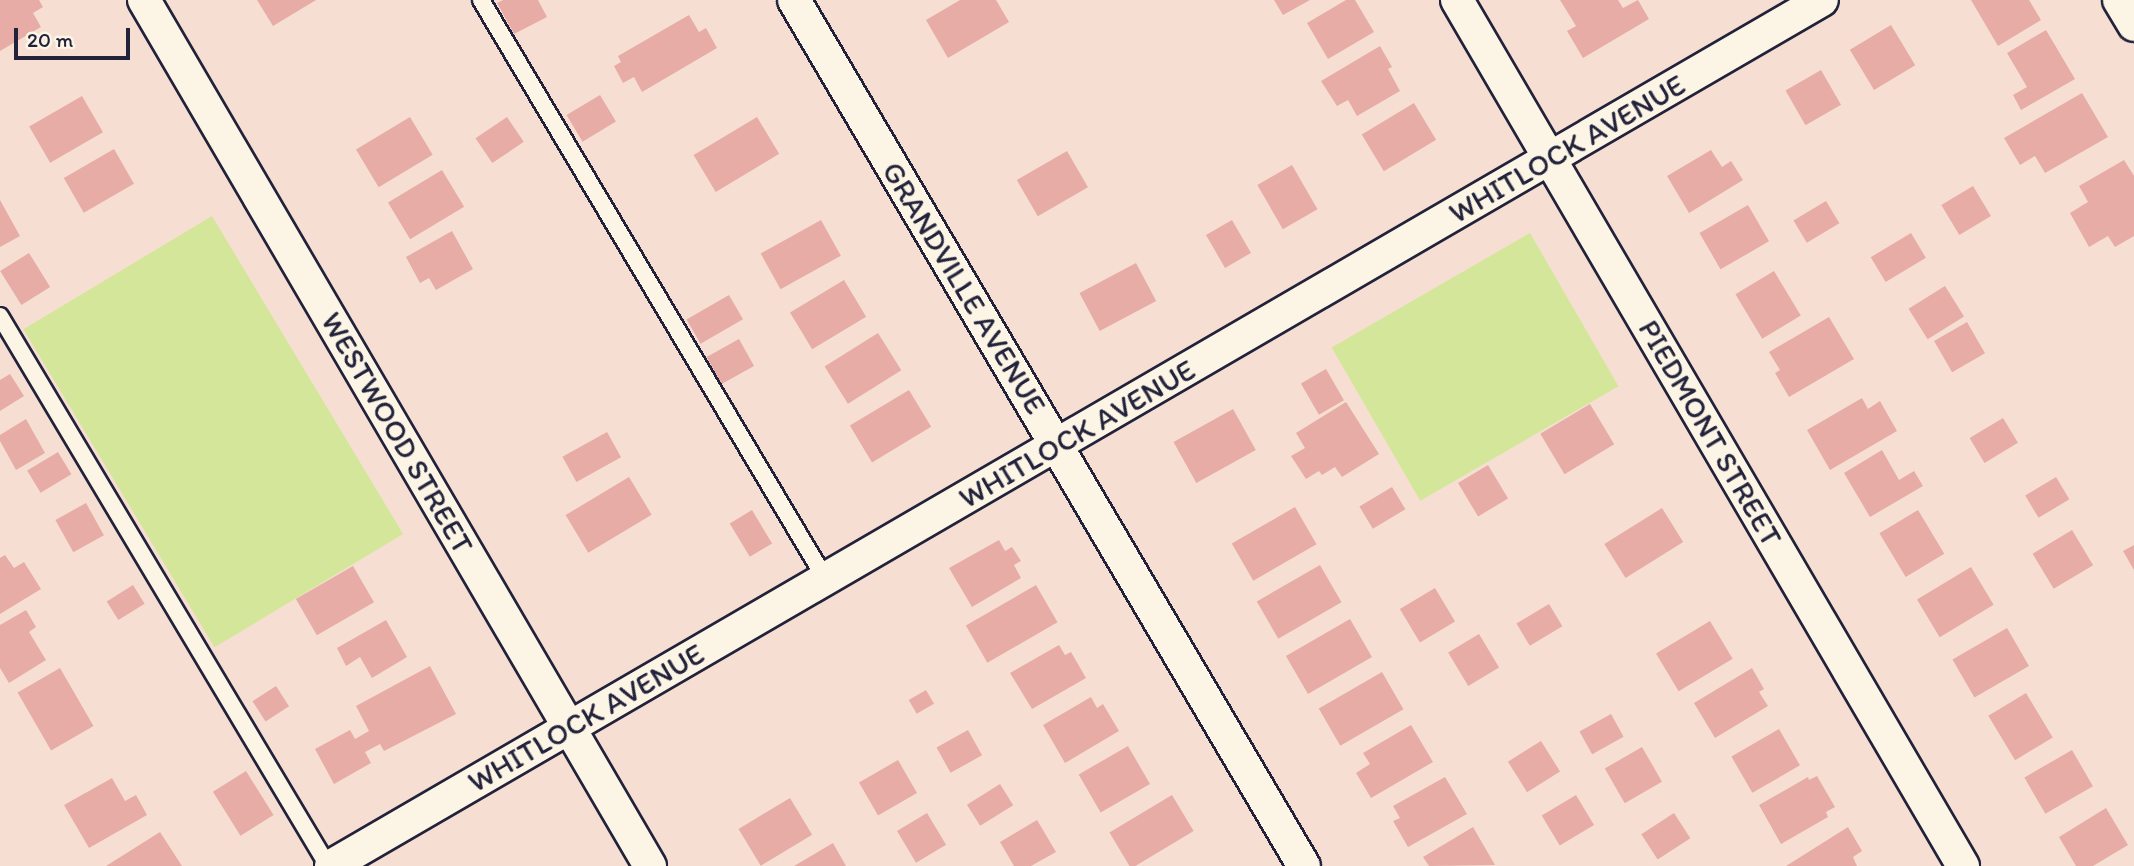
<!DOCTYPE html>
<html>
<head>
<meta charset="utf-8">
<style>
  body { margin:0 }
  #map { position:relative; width:2134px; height:866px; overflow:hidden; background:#f6dfd2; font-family:Itim,sans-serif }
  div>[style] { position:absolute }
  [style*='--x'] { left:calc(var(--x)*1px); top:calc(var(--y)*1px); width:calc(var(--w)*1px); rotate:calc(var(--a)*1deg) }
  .green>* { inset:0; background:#d4e69a; transform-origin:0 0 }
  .building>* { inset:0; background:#e7aca5; transform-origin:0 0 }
  .roads { filter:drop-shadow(2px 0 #22223b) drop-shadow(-2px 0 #22223b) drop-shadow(0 2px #22223b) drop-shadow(0 -2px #22223b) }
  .service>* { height:16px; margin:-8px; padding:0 8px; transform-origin:8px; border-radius:8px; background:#fcf5e5 }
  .minor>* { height:32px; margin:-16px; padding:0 16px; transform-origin:16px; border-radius:16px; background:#fcf5e5 }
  span { translate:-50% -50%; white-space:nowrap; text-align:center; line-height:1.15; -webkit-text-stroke:5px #fcf5e5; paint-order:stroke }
  .street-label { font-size:30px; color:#22223b }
  .scale { position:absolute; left:14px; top:28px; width:116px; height:32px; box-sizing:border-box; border:4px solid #22223b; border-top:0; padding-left:9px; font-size:21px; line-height:24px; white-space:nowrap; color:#22223b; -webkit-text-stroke:5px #fcf5e5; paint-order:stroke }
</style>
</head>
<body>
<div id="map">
  <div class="green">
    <i style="left:212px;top:216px;width:371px;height:220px;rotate:59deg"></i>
    <i style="left:1530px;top:233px;width:177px;height:229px;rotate:60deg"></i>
  </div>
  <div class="building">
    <i style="clip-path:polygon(0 0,39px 0,43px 7px,33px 13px,41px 27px,0 51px)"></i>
    <i style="clip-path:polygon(257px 0,316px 0,273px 26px)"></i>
    <i style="clip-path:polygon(503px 0,538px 0,547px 17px,514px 34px,497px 3px)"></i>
    <i style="clip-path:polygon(960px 0,996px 0,1009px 22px,948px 58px,926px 20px)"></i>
    <i style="clip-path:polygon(1274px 0,1310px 0,1283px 15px)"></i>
    <i style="clip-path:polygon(1346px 0,1355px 0,1374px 32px,1328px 59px,1307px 23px)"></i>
    <i style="clip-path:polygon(1560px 0,1618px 0,1623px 8px,1638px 0,1649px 19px,1583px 58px,1567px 31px,1576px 26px)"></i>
    <i style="clip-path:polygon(1971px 0,2029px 0,2041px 20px,1998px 46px)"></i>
    <i style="clip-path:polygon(689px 15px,699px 32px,706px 28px,717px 48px,642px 92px,634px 77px,623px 83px,614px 66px,621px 62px,618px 56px)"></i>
    <i style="left:1891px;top:25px;width:47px;height:48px;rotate:59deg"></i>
    <i style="clip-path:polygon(2046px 30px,2075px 79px,2021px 110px,2013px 95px,2027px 87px,2007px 53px)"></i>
    <i style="clip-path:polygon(1380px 46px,1392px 67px,1388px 69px,1400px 91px,1357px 116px,1348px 100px,1337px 106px,1321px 81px)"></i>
    <i style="left:1821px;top:70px;width:40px;height:41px;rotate:60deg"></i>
    <i style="clip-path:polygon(2082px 93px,2108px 137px,2045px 173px,2035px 156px,2020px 165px,2004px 138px)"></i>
    <i style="left:600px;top:95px;width:31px;height:39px;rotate:59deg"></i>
    <i style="left:82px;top:96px;width:42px;height:61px;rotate:60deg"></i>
    <i style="left:1414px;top:103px;width:43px;height:61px;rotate:59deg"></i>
    <i style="left:410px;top:117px;width:44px;height:63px;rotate:59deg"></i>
    <i style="left:507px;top:117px;width:30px;height:38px;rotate:56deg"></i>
    <i style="left:757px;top:117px;width:43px;height:74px;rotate:59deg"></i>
    <i style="left:114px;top:149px;width:40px;height:58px;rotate:60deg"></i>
    <i style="clip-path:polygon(1711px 150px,1722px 167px,1731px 161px,1743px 180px,1689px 213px,1667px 176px)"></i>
    <i style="left:1067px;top:151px;width:42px;height:58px;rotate:60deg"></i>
    <i style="clip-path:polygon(2124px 160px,2134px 176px,2134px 236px,2115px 247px,2108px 236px,2089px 247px,2070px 213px,2088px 202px,2079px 186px)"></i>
    <i style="left:1292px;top:165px;width:51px;height:40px;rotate:60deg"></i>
    <i style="left:442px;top:170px;width:43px;height:63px;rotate:59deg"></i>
    <i style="left:1973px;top:186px;width:35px;height:37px;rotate:59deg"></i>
    <i style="clip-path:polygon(0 200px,20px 236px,0 247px)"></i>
    <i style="left:1826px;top:201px;width:26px;height:38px;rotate:59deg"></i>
    <i style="left:1748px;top:205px;width:42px;height:56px;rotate:60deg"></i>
    <i style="left:821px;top:220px;width:41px;height:69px;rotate:61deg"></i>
    <i style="left:1232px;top:220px;width:38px;height:30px;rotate:60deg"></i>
    <i style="clip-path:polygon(452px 231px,473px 269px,436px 290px,429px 278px,420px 283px,406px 257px)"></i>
    <i style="left:1911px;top:233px;width:29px;height:47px;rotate:59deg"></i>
    <i style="left:29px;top:253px;width:40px;height:34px;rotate:58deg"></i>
    <i style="left:1136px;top:263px;width:43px;height:64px;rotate:62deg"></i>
    <i style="left:1774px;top:271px;width:52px;height:45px;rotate:59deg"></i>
    <i style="left:844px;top:280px;width:43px;height:63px;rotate:59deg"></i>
    <i style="left:1945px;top:286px;width:36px;height:43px;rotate:58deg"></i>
    <i style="left:729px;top:295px;width:28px;height:49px;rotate:60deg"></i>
    <i style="clip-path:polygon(1829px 317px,1854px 359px,1789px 397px,1775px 373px,1780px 370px,1769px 352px)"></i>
    <i style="left:1967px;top:322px;width:36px;height:38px;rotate:60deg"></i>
    <i style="left:878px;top:333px;width:44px;height:63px;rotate:58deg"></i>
    <i style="left:739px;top:339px;width:31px;height:37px;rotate:61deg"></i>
    <i style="left:1326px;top:369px;width:36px;height:29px;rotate:60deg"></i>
    <i style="clip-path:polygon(10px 374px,24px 396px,0 411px,0 380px)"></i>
    <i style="left:909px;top:390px;width:43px;height:69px;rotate:59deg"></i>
    <i style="clip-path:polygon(1862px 398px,1868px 409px,1880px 401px,1897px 431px,1830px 470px,1807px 430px)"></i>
    <i style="clip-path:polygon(1346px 402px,1379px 454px,1342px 477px,1335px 467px,1322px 475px,1319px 471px,1306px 479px,1291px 456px,1305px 448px,1296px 433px)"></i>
    <i style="left:1590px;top:404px;width:47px;height:58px;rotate:59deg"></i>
    <i style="left:1233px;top:409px;width:47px;height:68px;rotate:61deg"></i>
    <i style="left:2003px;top:418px;width:29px;height:39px;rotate:59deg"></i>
    <i style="clip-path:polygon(26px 419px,45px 453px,16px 470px,0 441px,0 435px)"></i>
    <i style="left:607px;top:432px;width:29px;height:51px;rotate:61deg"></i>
    <i style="clip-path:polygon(1882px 450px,1899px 480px,1914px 471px,1923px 486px,1870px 517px,1844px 473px)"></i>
    <i style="left:58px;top:452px;width:26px;height:36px;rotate:59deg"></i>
    <i style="left:1488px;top:465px;width:39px;height:35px;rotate:59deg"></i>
    <i style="left:629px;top:477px;width:44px;height:74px;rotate:59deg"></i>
    <i style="left:2056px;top:477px;width:26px;height:36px;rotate:59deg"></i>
    <i style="left:1392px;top:487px;width:26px;height:38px;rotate:59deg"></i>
    <i style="left:86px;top:503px;width:37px;height:35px;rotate:61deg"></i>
    <i style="left:1295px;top:507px;width:43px;height:73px;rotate:60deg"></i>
    <i style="left:1662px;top:508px;width:40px;height:68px;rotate:58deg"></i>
    <i style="left:752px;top:510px;width:39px;height:26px;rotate:59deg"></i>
    <i style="left:1918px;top:510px;width:51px;height:45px;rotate:59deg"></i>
    <i style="left:2072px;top:530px;width:41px;height:46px;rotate:59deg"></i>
    <i style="clip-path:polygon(999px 540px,1005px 551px,1012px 547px,1021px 561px,1014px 565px,1021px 578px,972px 607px,949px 568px)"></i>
    <i style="clip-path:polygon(2134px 545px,2134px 570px,2123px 551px)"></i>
    <i style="clip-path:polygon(5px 555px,14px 568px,24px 562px,41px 589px,0 614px,0 558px)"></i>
    <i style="left:1320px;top:565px;width:43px;height:73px;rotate:60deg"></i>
    <i style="left:353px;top:566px;width:42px;height:66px;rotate:60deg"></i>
    <i style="left:1971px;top:567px;width:44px;height:63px;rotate:59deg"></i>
    <i style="left:133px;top:585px;width:22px;height:31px;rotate:58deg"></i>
    <i style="left:1036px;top:585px;width:43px;height:81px;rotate:60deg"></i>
    <i style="left:1435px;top:588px;width:39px;height:41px;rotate:59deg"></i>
    <i style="left:1549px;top:604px;width:26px;height:38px;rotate:59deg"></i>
    <i style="clip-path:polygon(26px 610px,36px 627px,29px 632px,46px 660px,9px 683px,0 668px,0 625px)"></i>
    <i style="left:1350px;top:619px;width:44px;height:74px;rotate:60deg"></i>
    <i style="clip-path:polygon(386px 620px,407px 657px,372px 678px,360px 657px,346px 666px,337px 648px)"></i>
    <i style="left:1710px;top:621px;width:44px;height:63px;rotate:59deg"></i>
    <i style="left:2007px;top:628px;width:44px;height:63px;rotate:60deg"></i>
    <i style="left:1479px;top:634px;width:39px;height:36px;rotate:59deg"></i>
    <i style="clip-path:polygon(1059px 645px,1065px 655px,1071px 652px,1086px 678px,1032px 709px,1010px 673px)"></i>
    <i style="clip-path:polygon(430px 666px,456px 714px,384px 751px,380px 744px,365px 752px,371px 763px,334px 784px,315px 749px,350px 730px,355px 739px,369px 731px,356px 706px)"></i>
    <i style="left:60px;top:668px;width:67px;height:49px;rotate:60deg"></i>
    <i style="clip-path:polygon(1752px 668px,1764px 689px,1759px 692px,1768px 706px,1715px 738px,1694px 703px)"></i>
    <i style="left:1382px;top:672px;width:43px;height:73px;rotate:60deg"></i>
    <i style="left:276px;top:686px;width:24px;height:28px;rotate:57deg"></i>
    <i style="left:926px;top:690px;width:16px;height:20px;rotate:60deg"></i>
    <i style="left:2026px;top:693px;width:52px;height:44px;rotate:59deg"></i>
    <i style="clip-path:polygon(1091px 697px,1097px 708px,1103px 704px,1119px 731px,1065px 763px,1043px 725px)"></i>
    <i style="left:1611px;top:714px;width:26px;height:36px;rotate:61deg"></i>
    <i style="clip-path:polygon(1411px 725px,1433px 762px,1371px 798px,1356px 773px,1370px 764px,1363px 753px)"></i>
    <i style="left:1779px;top:729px;width:42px;height:55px;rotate:60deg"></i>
    <i style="left:968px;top:730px;width:29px;height:36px;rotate:61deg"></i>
    <i style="left:1541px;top:741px;width:36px;height:39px;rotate:58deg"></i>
    <i style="left:1128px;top:746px;width:44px;height:57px;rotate:60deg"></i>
    <i style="left:1642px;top:747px;width:40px;height:43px;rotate:60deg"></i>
    <i style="left:2072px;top:750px;width:42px;height:55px;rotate:60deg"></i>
    <i style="left:898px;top:760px;width:38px;height:45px;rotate:60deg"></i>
    <i style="left:246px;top:771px;width:52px;height:39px;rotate:58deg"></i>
    <i style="clip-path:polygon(1817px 776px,1835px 807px,1826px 812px,1828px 817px,1781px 844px,1759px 805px,1808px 777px,1809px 780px)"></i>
    <i style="clip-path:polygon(1445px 777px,1467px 814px,1408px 847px,1393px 821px,1400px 818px,1393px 806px)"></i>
    <i style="clip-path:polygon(112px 778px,125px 801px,136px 795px,147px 815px,89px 848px,64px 805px)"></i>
    <i style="left:1000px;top:784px;width:25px;height:39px;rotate:58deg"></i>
    <i style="left:1172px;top:795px;width:42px;height:73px;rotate:59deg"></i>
    <i style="left:1576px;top:795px;width:35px;height:40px;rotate:59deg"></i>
    <i style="left:790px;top:798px;width:43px;height:60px;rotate:59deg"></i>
    <i style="clip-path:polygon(2106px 808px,2128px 845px,2093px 866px,2076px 866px,2059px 837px)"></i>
    <i style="left:927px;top:813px;width:37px;height:35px;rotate:59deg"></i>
    <i style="left:1674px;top:813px;width:30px;height:39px;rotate:57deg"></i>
    <i style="clip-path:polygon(1037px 820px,1056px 852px,1031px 866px,1014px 866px,1000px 842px)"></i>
    <i style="clip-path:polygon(1473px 827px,1495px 865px,1429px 866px,1423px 857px)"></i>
    <i style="clip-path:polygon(1848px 827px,1862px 851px,1853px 857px,1857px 866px,1786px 866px)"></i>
    <i style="clip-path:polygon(160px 832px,182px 866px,106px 866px)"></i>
    <i style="clip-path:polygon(833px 843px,846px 866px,794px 866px)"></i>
  </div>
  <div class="roads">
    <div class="service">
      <i style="--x:481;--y:0;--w:675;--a:59.25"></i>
      <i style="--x:0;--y:316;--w:640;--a:59.19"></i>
    </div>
    <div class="minor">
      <i style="--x:144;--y:0;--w:1003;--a:59.7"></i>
      <i style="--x:794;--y:0;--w:1005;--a:59.51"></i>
      <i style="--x:1457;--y:0;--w:1003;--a:59.7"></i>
      <i style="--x:2119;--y:0;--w:29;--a:59"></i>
      <i style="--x:331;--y:866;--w:1724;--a:-30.15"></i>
    </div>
  </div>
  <div class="street-label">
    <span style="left:1567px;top:149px;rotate:-30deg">WHITLOCK AVENUE</span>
    <span style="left:964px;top:288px;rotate:59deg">GRANDVILLE AVENUE</span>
    <span style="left:397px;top:433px;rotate:60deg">WESTWOOD STREET</span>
    <span style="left:1710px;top:433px;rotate:60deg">PIEDMONT STREET</span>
    <span style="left:1077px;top:434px;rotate:-30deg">WHITLOCK AVENUE</span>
    <span style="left:586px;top:718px;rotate:-30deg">WHITLOCK AVENUE</span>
  </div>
  <div class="scale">20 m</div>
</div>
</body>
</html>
